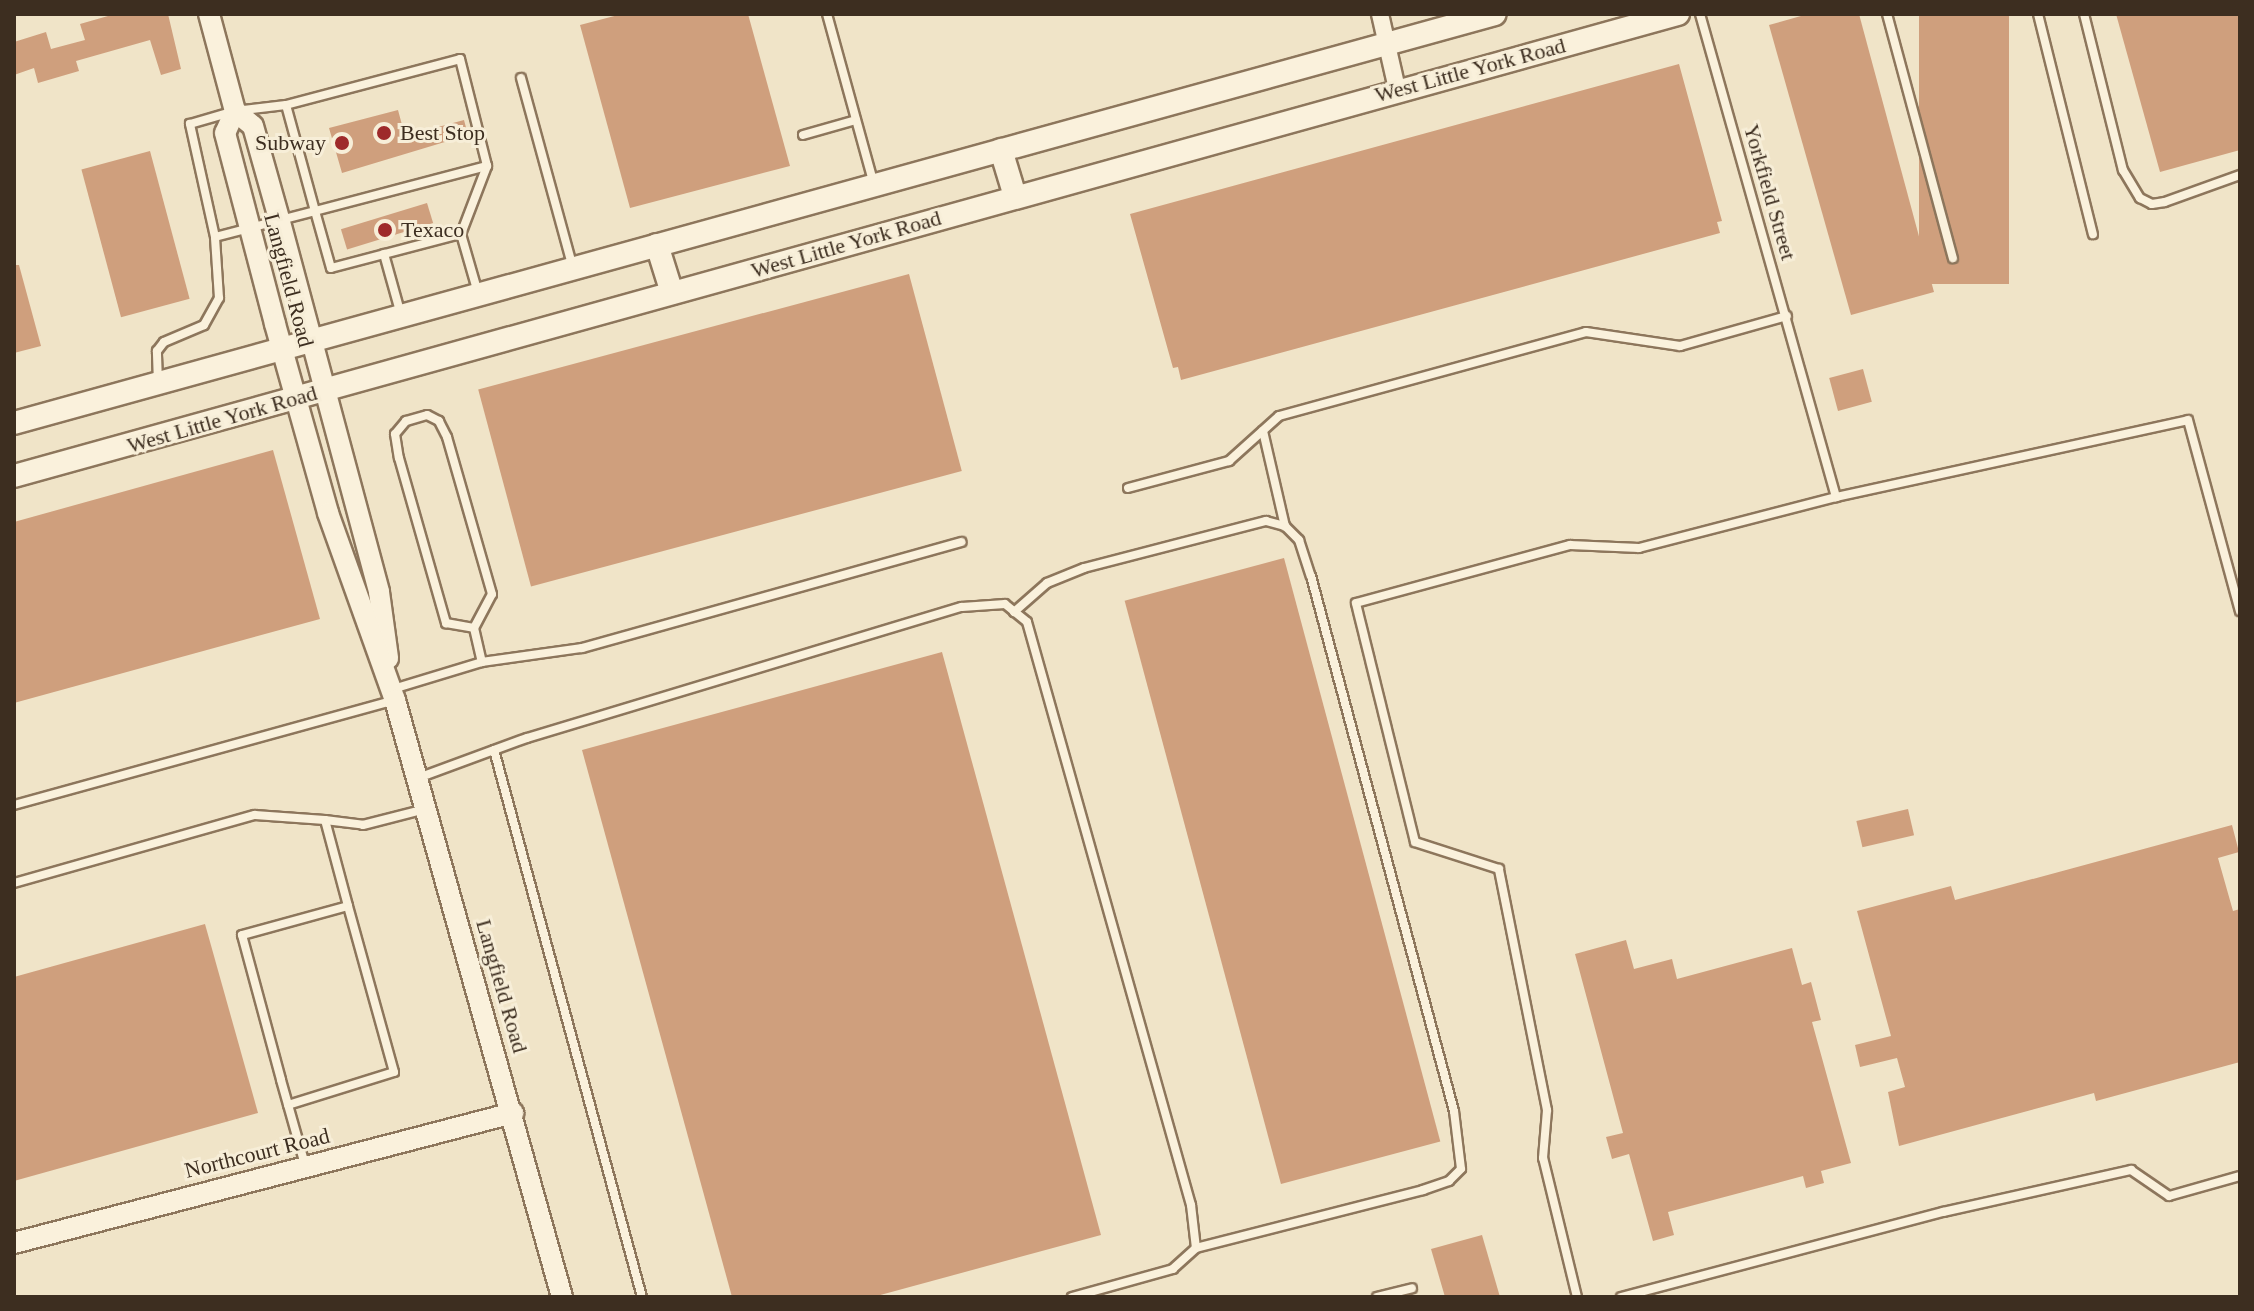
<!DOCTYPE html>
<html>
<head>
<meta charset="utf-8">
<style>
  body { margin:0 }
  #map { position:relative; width:2254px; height:1311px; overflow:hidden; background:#f0e4c8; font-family:Georgia,serif }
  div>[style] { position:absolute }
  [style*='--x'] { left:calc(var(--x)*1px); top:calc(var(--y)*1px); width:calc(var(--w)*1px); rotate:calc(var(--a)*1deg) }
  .building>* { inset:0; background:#cf9f7d; transform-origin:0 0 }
  .roads { filter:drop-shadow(2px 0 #8d765c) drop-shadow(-2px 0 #8d765c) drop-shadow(0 2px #8d765c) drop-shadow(0 -2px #8d765c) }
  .service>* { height:8px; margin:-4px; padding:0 4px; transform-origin:4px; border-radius:4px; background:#faf1dc }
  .minor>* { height:16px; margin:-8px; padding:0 8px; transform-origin:8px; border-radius:8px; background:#faf1dc }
  .tertiary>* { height:20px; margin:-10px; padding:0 10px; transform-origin:10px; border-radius:10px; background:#faf1dc }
  .secondary>* { height:22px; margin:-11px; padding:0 11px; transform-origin:11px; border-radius:11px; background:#faf1dc }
  .dots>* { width:22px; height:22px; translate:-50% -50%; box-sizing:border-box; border:4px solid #f7eed8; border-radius:50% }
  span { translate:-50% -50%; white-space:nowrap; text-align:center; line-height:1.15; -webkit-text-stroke:6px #f7eed8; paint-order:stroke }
  .street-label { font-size:22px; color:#3d2e20 }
  .poi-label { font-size:22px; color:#3d2e20 }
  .left { translate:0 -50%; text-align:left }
  .right { translate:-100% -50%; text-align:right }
  .frame { position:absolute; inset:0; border:16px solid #3d2e20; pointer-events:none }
</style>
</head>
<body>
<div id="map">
  <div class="building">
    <i style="clip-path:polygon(115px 14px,168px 14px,181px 69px,161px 75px,150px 40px,76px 61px,79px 71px,38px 83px,34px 68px,14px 75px,14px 42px,46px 32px,51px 49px,85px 40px,80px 24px)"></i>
    <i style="clip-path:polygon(622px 14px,748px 14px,790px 166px,630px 208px,580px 25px)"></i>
    <i style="clip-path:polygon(1808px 14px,1859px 14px,1934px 292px,1851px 315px,1769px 25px)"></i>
    <i style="left:1919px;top:14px;width:90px;height:270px"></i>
    <i style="clip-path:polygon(2116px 14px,2240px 14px,2240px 150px,2160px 172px)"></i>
    <i style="clip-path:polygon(1679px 64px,1722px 221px,1717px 222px,1720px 233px,1181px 380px,1178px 367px,1173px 368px,1130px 214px)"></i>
    <i style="clip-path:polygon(398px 110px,405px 136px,464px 120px,468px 135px,342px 173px,329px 128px)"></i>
    <i style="left:150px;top:151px;width:153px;height:71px;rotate:75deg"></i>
    <i style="left:427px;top:203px;width:21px;height:90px;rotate:73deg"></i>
    <i style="clip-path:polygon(14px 265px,19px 265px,41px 346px,14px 353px)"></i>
    <i style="left:909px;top:274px;width:204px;height:446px;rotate:75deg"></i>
    <i style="left:1863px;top:369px;width:34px;height:35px;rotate:75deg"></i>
    <i style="clip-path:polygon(273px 450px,320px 619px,14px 703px,14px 522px)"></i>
    <i style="left:1284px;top:558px;width:604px;height:165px;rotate:75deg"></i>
    <i style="clip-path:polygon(942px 652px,1101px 1235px,873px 1297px,732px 1297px,582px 750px)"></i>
    <i style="left:1908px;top:809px;width:27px;height:53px;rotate:77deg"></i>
    <i style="clip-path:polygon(2232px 825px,2239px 852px,2218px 858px,2233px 911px,2240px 909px,2240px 1062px,2096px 1101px,2094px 1093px,1899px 1146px,1888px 1092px,1905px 1087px,1897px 1058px,1860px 1067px,1855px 1045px,1891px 1036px,1857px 911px,1951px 886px,1955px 900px)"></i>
    <i style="clip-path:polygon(205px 924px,258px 1113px,14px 1181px,14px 977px)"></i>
    <i style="clip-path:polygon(1626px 940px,1634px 969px,1672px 959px,1677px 979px,1792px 948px,1802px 985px,1811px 982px,1821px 1020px,1812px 1022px,1851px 1163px,1821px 1171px,1824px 1183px,1806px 1188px,1803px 1176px,1668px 1212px,1674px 1235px,1653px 1241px,1629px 1154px,1612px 1159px,1606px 1137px,1623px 1133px,1575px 954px)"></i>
    <i style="clip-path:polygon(1482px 1235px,1500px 1297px,1445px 1297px,1431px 1249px)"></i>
  </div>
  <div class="roads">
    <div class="service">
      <i style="--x:827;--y:14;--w:177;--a:74.6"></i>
      <i style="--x:1700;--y:14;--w:502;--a:74.27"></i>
      <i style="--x:1836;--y:497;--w:360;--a:-12.3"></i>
      <i style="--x:2188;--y:420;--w:198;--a:74.8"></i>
      <i style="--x:1887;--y:14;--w:253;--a:74.9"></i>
      <i style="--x:2038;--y:14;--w:227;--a:76"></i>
      <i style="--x:2084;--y:14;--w:161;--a:76"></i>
      <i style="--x:2123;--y:170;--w:33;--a:59"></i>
      <i style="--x:2140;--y:198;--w:13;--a:27"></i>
      <i style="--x:2152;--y:204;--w:13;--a:-9"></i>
      <i style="--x:2165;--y:202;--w:80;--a:-19.8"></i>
      <i style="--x:521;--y:78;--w:197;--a:74.7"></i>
      <i style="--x:286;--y:105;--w:110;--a:74.7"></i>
      <i style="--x:315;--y:211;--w:178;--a:-14.7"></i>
      <i style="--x:803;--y:135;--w:55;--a:-15.8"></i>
      <i style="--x:215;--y:237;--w:103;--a:-14.6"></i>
      <i style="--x:315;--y:211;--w:59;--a:74.3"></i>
      <i style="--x:331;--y:268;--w:134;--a:-14.7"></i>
      <i style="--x:384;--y:254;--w:63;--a:74.4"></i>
      <i style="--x:158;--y:383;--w:32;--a:-92"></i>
      <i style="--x:157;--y:351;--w:11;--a:-52"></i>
      <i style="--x:164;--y:342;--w:43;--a:-23"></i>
      <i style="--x:204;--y:325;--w:31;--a:-61"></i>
      <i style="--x:219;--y:298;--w:61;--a:-93.8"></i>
      <i style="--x:215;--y:237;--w:116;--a:-102.5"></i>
      <i style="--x:190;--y:124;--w:47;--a:-16.1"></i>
      <i style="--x:235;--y:111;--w:51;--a:-6.7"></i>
      <i style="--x:286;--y:105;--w:180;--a:-14.8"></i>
      <i style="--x:460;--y:59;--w:110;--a:75.8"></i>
      <i style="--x:487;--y:166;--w:73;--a:110.9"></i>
      <i style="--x:461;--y:234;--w:61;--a:73.9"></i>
      <i style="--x:1263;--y:431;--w:98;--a:77"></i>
      <i style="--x:1128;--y:488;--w:105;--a:-15"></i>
      <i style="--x:1229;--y:461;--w:67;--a:-42"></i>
      <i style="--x:1279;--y:416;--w:318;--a:-15.3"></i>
      <i style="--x:1586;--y:332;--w:95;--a:8.5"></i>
      <i style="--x:1680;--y:346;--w:111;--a:-15.7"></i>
      <i style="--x:1014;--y:612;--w:44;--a:-41.3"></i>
      <i style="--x:1047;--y:583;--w:40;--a:-22"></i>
      <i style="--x:1084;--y:568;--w:188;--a:-14.5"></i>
      <i style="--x:1266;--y:521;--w:20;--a:15"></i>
      <i style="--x:1285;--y:526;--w:20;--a:45"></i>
      <i style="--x:1299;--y:540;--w:38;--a:72"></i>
      <i style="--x:1311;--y:576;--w:554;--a:75.04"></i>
      <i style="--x:1454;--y:1111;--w:58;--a:83.1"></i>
      <i style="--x:1461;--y:1169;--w:17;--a:135"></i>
      <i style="--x:1449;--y:1181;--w:28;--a:161"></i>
      <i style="--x:1423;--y:1190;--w:234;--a:165.7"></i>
      <i style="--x:474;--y:628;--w:38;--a:-62"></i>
      <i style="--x:492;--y:594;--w:163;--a:-106"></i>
      <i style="--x:447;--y:437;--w:18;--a:-117"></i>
      <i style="--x:439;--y:421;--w:13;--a:-153"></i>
      <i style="--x:427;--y:415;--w:22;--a:164"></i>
      <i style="--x:406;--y:421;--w:17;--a:130"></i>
      <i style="--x:395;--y:434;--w:24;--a:81"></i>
      <i style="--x:399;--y:458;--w:172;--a:74.1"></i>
      <i style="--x:446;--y:623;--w:28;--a:10"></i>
      <i style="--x:474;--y:628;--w:35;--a:77"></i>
      <i style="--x:393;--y:689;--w:93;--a:-16.9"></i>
      <i style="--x:482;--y:662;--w:101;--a:-8"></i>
      <i style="--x:582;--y:648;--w:394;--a:-15.6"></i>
      <i style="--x:494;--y:750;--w:567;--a:74.86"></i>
      <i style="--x:418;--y:778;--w:116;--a:-20.2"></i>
      <i style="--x:527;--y:738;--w:454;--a:-16.8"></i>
      <i style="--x:962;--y:607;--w:43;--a:-4"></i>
      <i style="--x:1005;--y:604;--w:28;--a:39"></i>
      <i style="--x:1027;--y:622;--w:606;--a:74.29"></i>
      <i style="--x:1191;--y:1205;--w:43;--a:83.4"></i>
      <i style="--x:1196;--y:1248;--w:31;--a:138"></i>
      <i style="--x:1173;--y:1269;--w:105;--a:164.5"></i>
      <i style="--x:14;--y:805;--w:394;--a:-15.4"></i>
      <i style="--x:325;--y:820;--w:38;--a:7"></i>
      <i style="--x:363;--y:825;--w:65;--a:-14.3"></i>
      <i style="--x:14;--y:883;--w:250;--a:-15.8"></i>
      <i style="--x:255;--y:815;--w:70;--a:4.1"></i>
      <i style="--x:325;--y:820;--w:89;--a:75"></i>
      <i style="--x:288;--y:1105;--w:111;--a:-17.3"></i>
      <i style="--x:394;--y:1072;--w:172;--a:-105.5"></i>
      <i style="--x:348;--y:906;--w:110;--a:164.7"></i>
      <i style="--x:242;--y:935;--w:150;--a:74.9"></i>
      <i style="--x:281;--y:1080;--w:88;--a:74.2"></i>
      <i style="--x:1377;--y:1297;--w:36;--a:-14"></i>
      <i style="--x:1577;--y:1297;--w:143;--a:-103.7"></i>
      <i style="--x:1543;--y:1158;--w:48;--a:-85.2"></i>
      <i style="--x:1547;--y:1110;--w:246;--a:-101.3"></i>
      <i style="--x:1499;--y:869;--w:88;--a:-162.2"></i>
      <i style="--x:1415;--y:842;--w:246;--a:-103.9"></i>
      <i style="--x:1356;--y:603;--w:222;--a:-15.2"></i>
      <i style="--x:1570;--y:545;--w:69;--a:2.5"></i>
      <i style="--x:1639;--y:548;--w:203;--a:-14.5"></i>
      <i style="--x:1621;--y:1297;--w:333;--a:-14.8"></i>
      <i style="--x:1943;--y:1212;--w:193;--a:-12.6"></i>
      <i style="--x:2131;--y:1170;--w:46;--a:34.4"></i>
      <i style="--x:2169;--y:1196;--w:74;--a:-15.7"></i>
    </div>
    <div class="minor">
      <i style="--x:1380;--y:14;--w:77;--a:77.2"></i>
    </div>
    <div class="tertiary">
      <i style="--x:209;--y:14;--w:100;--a:75"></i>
      <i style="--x:235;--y:111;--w:23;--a:40"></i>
      <i style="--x:253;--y:126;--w:100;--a:74.3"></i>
      <i style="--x:280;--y:222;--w:383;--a:75"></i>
      <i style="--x:379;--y:592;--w:67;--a:82.2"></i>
      <i style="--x:235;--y:111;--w:24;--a:114"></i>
      <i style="--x:225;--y:133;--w:197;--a:75.3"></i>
      <i style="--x:275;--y:324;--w:196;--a:74.3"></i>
      <i style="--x:328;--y:513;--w:199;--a:70.3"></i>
      <i style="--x:395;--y:700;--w:620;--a:74.37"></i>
      <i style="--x:14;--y:1243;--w:516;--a:-14.6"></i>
    </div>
    <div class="secondary">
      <i style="--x:1001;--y:150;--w:48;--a:73.1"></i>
      <i style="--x:657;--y:245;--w:50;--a:72.6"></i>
      <i style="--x:14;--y:423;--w:1536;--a:-15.44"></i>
      <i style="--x:14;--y:476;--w:1727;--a:-15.52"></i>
    </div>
  </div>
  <div class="dots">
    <i style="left:384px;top:133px;background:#9e2a2b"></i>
    <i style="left:342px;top:143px;background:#9e2a2b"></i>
    <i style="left:385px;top:230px;background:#9e2a2b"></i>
  </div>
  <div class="street-label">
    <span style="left:1470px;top:70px;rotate:-15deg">West Little York Road</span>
    <span style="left:1770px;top:192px;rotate:74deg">Yorkfield Street</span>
    <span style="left:846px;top:244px;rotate:-16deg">West Little York Road</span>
    <span style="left:289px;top:280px;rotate:75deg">Langfield Road</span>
    <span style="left:222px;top:419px;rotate:-16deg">West Little York Road</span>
    <span style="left:502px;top:986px;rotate:74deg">Langfield Road</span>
    <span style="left:257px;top:1153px;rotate:-14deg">Northcourt Road</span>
  </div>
  <div class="poi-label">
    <span class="left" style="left:400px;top:133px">Best Stop</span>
    <span class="right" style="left:326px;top:143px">Subway</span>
    <span class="left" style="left:401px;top:230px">Texaco</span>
  </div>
  <div class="frame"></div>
</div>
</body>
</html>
